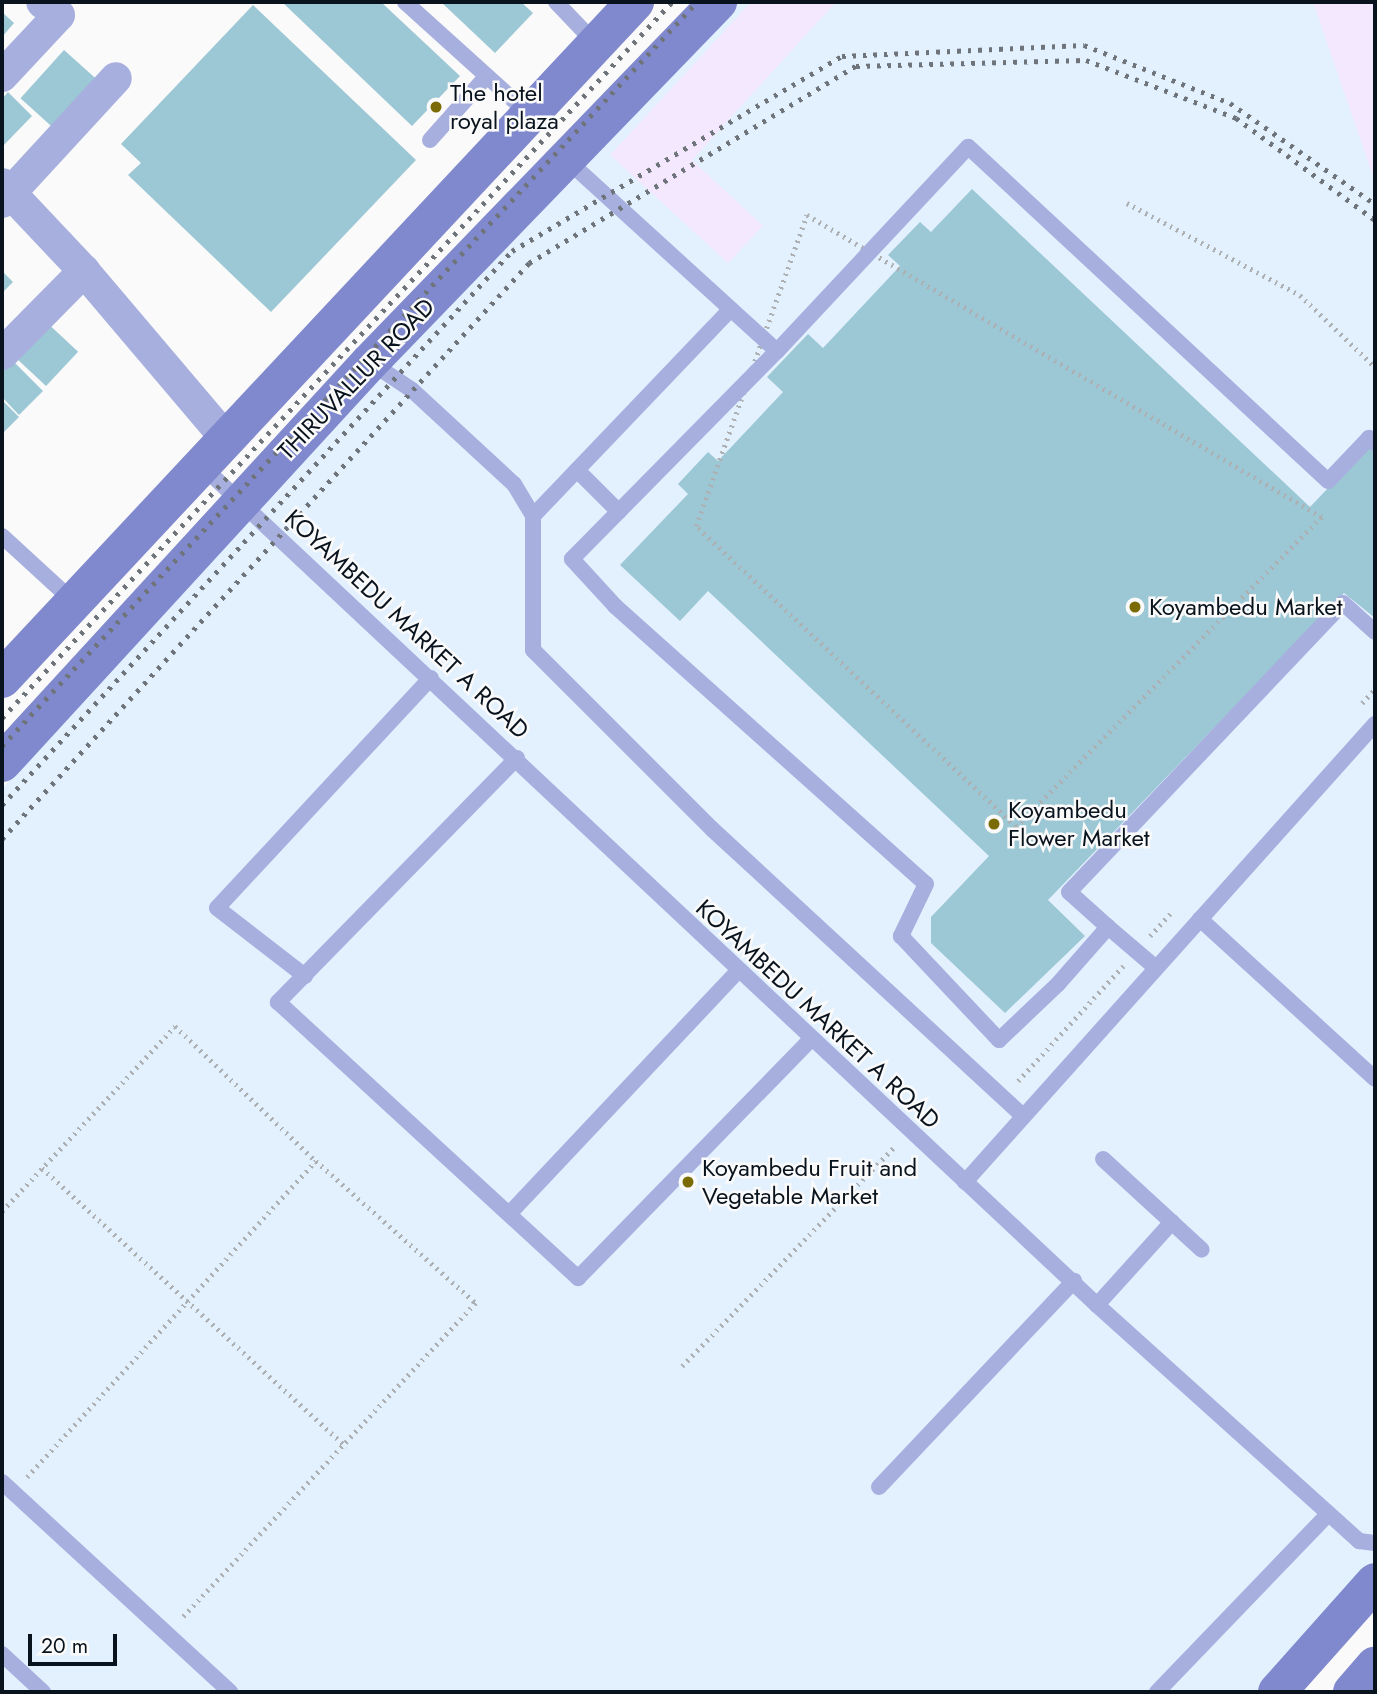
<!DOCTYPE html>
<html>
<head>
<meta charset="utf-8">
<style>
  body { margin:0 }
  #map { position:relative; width:1377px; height:1694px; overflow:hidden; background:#fafafa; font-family:Jost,sans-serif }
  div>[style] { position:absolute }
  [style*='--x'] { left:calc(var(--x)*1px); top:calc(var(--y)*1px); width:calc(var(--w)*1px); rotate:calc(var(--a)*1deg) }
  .built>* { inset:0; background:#e3f1ff }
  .green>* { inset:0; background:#f3e8fe }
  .building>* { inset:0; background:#9cc7d4; transform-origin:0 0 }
  .path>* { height:4.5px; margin-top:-2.25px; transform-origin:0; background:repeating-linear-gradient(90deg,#adb0b3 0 2px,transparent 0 7px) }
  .lane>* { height:16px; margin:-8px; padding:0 8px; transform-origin:8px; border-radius:8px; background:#a7afdf }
  .street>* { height:32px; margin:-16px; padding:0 16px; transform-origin:16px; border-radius:16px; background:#a7afdf }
  .secondary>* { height:38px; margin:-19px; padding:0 19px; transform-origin:19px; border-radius:19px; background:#8089ce }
  .rail>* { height:5px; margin-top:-2.5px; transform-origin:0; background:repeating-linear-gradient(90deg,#6e747a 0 3.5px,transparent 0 10.5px) }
  .dots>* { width:19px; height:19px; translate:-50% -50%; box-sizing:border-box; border:4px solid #fafafa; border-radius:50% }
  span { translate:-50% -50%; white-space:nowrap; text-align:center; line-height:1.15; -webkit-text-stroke:5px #fafafa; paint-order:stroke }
  .poi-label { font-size:24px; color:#09131d }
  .left { translate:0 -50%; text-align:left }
  .street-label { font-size:24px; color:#09131d }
  .frame { position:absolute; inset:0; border:4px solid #09131d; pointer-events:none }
  .scale { position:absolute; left:28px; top:1634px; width:89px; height:32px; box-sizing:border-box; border:4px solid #09131d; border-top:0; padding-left:9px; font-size:21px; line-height:24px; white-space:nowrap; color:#09131d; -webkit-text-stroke:5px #fafafa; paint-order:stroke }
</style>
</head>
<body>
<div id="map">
  <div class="built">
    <i style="clip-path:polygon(729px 2px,1375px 2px,1375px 1576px,1265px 1692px,2px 1692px,2px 789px,188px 579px)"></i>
  </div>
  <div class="green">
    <i style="clip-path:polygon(751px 2px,836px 2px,692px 160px,763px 226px,728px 263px,610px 155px)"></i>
    <i style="clip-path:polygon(1313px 2px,1375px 2px,1375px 182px)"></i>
  </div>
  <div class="building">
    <i style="clip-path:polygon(282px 2px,381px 2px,460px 76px,412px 126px)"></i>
    <i style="clip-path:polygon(441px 2px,521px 2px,533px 13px,495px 53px)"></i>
    <i style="clip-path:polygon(253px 5px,416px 160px,271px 312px,128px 175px,141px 163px,121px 144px)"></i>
    <i style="clip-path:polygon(2px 12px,14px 23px,2px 37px)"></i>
    <i style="left:64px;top:50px;width:45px;height:65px;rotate:42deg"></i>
    <i style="clip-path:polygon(8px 92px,32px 116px,2px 147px,2px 99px)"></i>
    <i style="clip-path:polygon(972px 189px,1310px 507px,1369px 445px,1375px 450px,1375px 618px,1344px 593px,1048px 900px,1085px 936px,1005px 1013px,931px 943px,931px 917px,989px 856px,708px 591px,680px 621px,620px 565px,688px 494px,678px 484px,708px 452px,718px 461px,783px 392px,767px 377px,808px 334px,823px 348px,900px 266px,888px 255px,920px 222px,931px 232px)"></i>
    <i style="clip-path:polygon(2px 271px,13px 282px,2px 293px)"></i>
    <i style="left:43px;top:319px;width:48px;height:47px;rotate:43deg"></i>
    <i style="clip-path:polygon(11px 359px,43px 391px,19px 415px,2px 397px,2px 369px)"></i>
    <i style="clip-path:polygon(2px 400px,19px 417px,2px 434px)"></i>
  </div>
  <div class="path">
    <i style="--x:1127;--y:203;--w:196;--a:28"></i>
    <i style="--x:1300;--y:295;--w:104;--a:43.8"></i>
    <i style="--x:807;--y:215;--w:597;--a:30.39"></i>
    <i style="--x:1322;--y:517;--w:436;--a:134.6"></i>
    <i style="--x:1016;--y:827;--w:439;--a:-136.8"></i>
    <i style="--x:696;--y:526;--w:330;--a:-70.4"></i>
    <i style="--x:1362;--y:703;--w:19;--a:-47"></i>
    <i style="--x:1150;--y:936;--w:30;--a:-48"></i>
    <i style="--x:1018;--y:1081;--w:156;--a:-47.6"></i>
    <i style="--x:42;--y:1168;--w:413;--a:42.5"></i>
    <i style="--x:2;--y:1211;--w:253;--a:-46.9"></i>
    <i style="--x:175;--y:1026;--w:195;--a:43.8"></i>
    <i style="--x:682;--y:1366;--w:308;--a:-45.9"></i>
    <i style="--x:27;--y:1477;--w:428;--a:-47.6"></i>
    <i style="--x:316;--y:1161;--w:214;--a:41.6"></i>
    <i style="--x:476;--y:1303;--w:429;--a:133"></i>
  </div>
  <div class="lane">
    <i style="--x:405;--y:2;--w:169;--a:42.1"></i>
    <i style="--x:556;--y:2;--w:58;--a:46.4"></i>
    <i style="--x:430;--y:140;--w:84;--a:-48.4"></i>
    <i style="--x:567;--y:160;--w:284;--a:42.3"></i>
    <i style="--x:370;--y:362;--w:50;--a:33.7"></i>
    <i style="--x:412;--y:390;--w:139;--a:42.7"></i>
    <i style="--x:514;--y:484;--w:37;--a:59"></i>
    <i style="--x:533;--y:516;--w:134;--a:90"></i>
    <i style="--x:533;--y:650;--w:253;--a:45"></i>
    <i style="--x:712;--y:829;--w:423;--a:42.7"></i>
    <i style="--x:1375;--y:443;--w:8;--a:-140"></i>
    <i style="--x:1369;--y:438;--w:59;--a:133.6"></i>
    <i style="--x:1328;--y:481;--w:491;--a:-137.1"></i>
    <i style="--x:968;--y:147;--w:279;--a:133.1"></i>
    <i style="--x:777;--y:351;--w:292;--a:134.6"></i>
    <i style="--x:572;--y:559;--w:64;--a:47.5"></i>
    <i style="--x:615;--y:606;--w:417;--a:41.8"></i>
    <i style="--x:926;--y:884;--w:58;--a:115.7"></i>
    <i style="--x:901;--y:936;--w:143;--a:46.7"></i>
    <i style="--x:999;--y:1040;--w:81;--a:-43.5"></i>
    <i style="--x:1058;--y:984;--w:76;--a:-48.7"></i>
    <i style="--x:1108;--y:927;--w:52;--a:-138.1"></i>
    <i style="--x:1069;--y:892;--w:398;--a:-46.5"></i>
    <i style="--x:1343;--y:603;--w:43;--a:42.2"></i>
    <i style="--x:201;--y:465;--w:1228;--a:43.15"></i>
    <i style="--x:1097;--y:1305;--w:353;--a:42"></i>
    <i style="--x:1359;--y:1541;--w:16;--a:7"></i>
    <i style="--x:577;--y:470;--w:59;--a:45"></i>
    <i style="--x:533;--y:516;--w:286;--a:-46.3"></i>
    <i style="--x:2;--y:536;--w:96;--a:42.5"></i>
    <i style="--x:517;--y:758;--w:342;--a:134.4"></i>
    <i style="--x:278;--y:1002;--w:408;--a:42.6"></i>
    <i style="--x:578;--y:1278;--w:334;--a:-45.7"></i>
    <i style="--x:1200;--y:919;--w:237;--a:42.4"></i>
    <i style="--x:1108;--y:927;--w:63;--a:40.5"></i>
    <i style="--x:305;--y:976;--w:111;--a:-142.3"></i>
    <i style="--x:217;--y:908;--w:314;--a:-47.1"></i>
    <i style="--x:1103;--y:1159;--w:134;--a:42.6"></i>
    <i style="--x:965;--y:1182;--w:615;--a:-48.17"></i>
    <i style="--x:509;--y:1214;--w:332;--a:-46.7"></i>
    <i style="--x:1097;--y:1305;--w:112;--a:-47.9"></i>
    <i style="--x:2;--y:1482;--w:310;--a:42.6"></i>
    <i style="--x:879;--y:1487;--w:284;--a:-46.6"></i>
    <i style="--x:2;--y:1654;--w:56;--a:42.8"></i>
    <i style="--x:1157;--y:1692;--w:247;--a:-46.1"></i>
  </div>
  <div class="street">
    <i style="--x:2;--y:76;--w:83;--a:-46.9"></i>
    <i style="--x:59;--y:15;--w:21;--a:-143"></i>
    <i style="--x:2;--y:184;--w:120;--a:46.7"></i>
    <i style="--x:84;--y:271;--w:216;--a:49.7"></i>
    <i style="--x:2;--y:202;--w:168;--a:-47.4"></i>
    <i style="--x:2;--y:354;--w:117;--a:-45.3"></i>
  </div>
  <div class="secondary">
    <i style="--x:2;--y:679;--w:927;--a:-46.92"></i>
    <i style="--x:2;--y:763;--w:544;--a:-47.46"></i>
    <i style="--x:370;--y:362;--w:501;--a:-45.97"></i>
    <i style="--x:1277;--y:1692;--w:147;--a:-48.3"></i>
    <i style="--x:1352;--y:1692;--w:35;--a:-49"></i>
  </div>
  <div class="rail">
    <i style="--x:2;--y:718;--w:981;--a:-46.9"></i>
    <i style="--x:2;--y:746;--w:1018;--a:-46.95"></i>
    <i style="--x:2;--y:805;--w:753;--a:-47.37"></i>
    <i style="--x:512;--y:251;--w:383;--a:-30.6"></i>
    <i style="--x:842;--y:56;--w:242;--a:-2.6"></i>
    <i style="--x:1084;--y:45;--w:157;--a:21.7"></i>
    <i style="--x:1230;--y:103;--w:177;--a:34.9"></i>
    <i style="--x:2;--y:839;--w:781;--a:-47.54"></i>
    <i style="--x:529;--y:263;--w:382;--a:-31.1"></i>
    <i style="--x:856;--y:66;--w:230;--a:-1.5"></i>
    <i style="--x:1086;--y:60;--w:161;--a:21.1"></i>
    <i style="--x:1236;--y:118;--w:172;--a:36.3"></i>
  </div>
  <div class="dots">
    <i style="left:436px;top:107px;background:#7b6b04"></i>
    <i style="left:1135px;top:607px;background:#7b6b04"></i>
    <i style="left:994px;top:824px;background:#7b6b04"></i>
    <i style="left:688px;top:1182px;background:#7b6b04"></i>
  </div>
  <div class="poi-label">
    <span class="left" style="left:450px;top:107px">The hotel<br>royal plaza</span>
    <span class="left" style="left:1149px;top:607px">Koyambedu Market</span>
    <span class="left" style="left:1008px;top:824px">Koyambedu<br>Flower Market</span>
    <span class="left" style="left:702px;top:1182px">Koyambedu Fruit and<br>Vegetable Market</span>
  </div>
  <div class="street-label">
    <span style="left:356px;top:379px;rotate:-46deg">THIRUVALLUR ROAD</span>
    <span style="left:407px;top:624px;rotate:43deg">KOYAMBEDU MARKET A ROAD</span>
    <span style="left:818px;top:1014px;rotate:43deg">KOYAMBEDU MARKET A ROAD</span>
  </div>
  <div class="frame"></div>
  <div class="scale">20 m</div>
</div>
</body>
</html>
